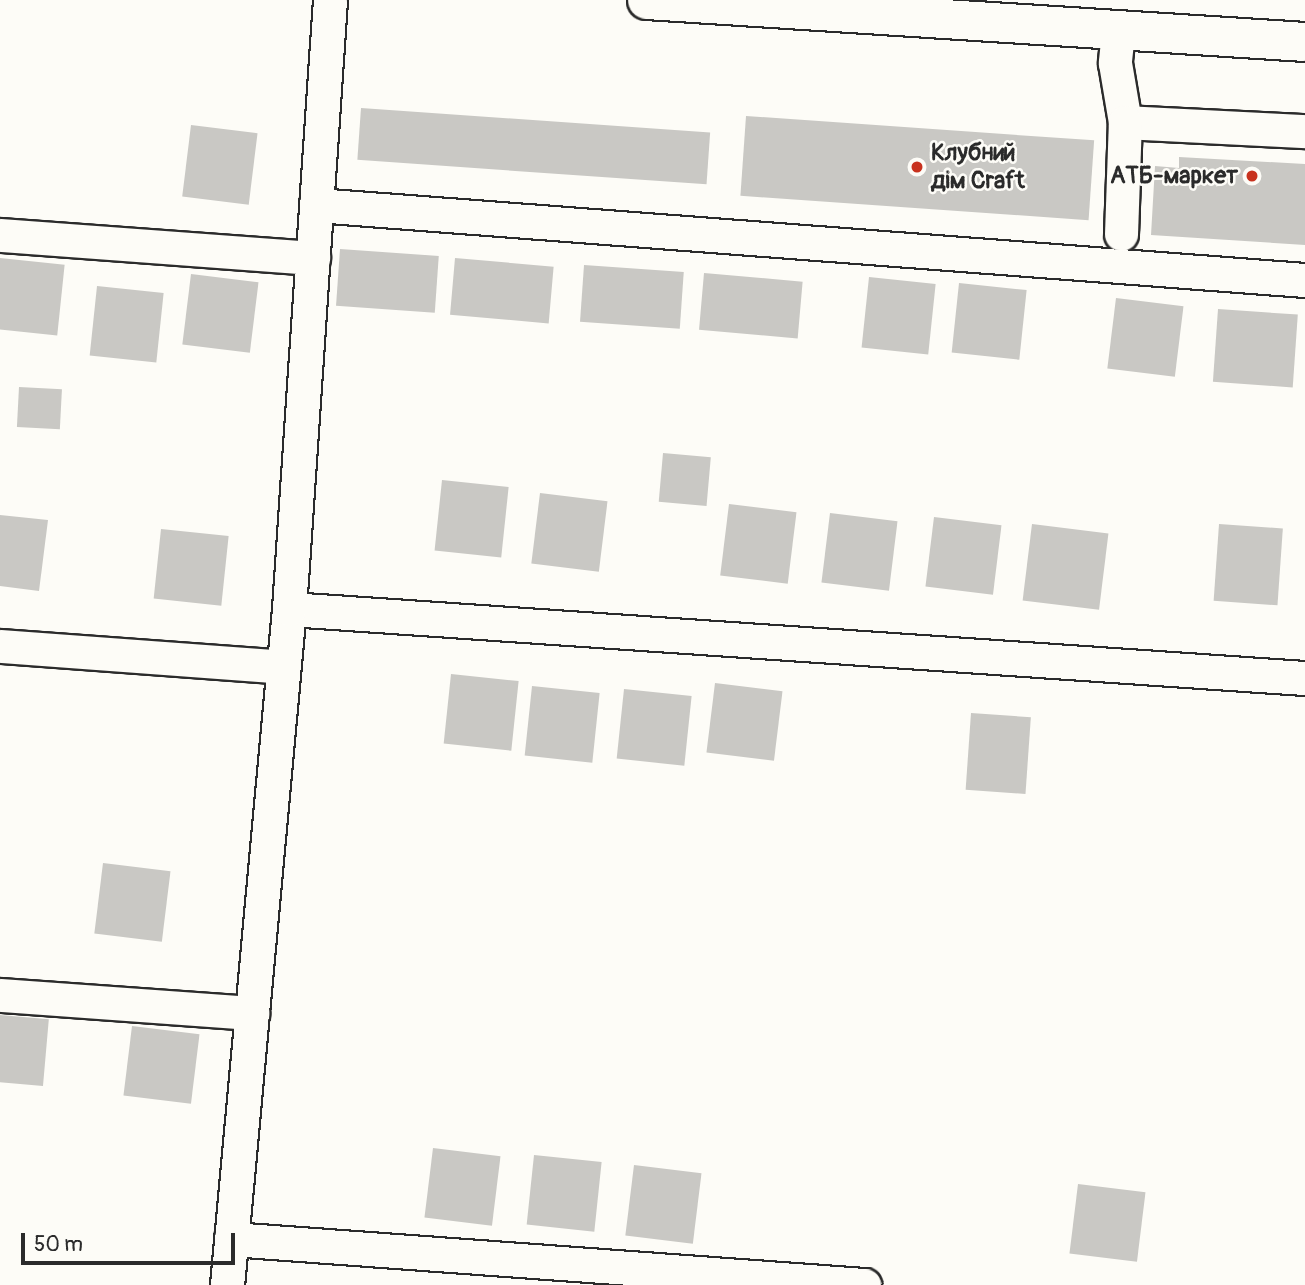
<!DOCTYPE html>
<html>
<head>
<meta charset="utf-8">
<style>
  body { margin:0 }
  #map { position:relative; width:1305px; height:1285px; overflow:hidden; background:#fdfcf7; font-family:Pangolin,sans-serif }
  div>[style] { position:absolute }
  [style*='--x'] { left:calc(var(--x)*1px); top:calc(var(--y)*1px); width:calc(var(--w)*1px); rotate:calc(var(--a)*1deg) }
  .building>* { inset:0; background:#c9c8c4; transform-origin:0 0 }
  .roads { filter:drop-shadow(2px 0 #2b2b2b) drop-shadow(-2px 0 #2b2b2b) drop-shadow(0 2px #2b2b2b) drop-shadow(0 -2px #2b2b2b) }
  .minor>* { height:33px; margin:-16.5px; padding:0 16.5px; transform-origin:16.5px; border-radius:16.5px; background:#fdfcf7 }
  .major>* { height:38px; margin:-19px; padding:0 19px; transform-origin:19px; border-radius:19px; background:#fdfcf7 }
  .dots>* { width:19px; height:19px; translate:-50% -50%; box-sizing:border-box; border:4px solid #fdfcf7; border-radius:50% }
  span { translate:-50% -50%; white-space:nowrap; text-align:center; line-height:1.15; -webkit-text-stroke:5px #fdfcf7; paint-order:stroke }
  .poi-label { font-size:24px; color:#2b2b2b; font-weight:700 }
  .left { translate:0 -50%; text-align:left }
  .right { translate:-100% -50%; text-align:right }
  .scale { position:absolute; left:21px; top:1233px; width:214px; height:32px; box-sizing:border-box; border:4px solid #2b2b2b; border-top:0; padding-left:9px; font-size:21px; line-height:24px; white-space:nowrap; color:#2b2b2b; -webkit-text-stroke:5px #fdfcf7; paint-order:stroke }
</style>
</head>
<body>
<div id="map">
  <div class="building">
    <i style="left:361px;top:108px;width:350px;height:52px;rotate:4deg"></i>
    <i style="left:746px;top:116px;width:349px;height:80px;rotate:4deg"></i>
    <i style="left:191px;top:125px;width:67px;height:72px;rotate:7deg"></i>
    <i style="clip-path:polygon(1179px 157px,1305px 164px,1305px 245px,1151px 235px,1155px 166px,1179px 168px)"></i>
    <i style="left:340px;top:249px;width:99px;height:57px;rotate:4deg"></i>
    <i style="left:0;top:258px;width:65px;height:71px;rotate:6deg"></i>
    <i style="left:455px;top:258px;width:99px;height:57px;rotate:5deg"></i>
    <i style="left:584px;top:265px;width:100px;height:57px;rotate:4deg"></i>
    <i style="left:704px;top:273px;width:99px;height:57px;rotate:5deg"></i>
    <i style="left:191px;top:274px;width:68px;height:71px;rotate:7deg"></i>
    <i style="left:869px;top:277px;width:67px;height:71px;rotate:6deg"></i>
    <i style="left:959px;top:283px;width:68px;height:70px;rotate:6deg"></i>
    <i style="left:97px;top:286px;width:67px;height:70px;rotate:6deg"></i>
    <i style="left:1116px;top:298px;width:68px;height:71px;rotate:7deg"></i>
    <i style="left:1218px;top:309px;width:80px;height:73px;rotate:4deg"></i>
    <i style="left:19px;top:387px;width:43px;height:40px;rotate:3deg"></i>
    <i style="left:663px;top:453px;width:48px;height:49px;rotate:5deg"></i>
    <i style="left:442px;top:480px;width:67px;height:71px;rotate:6deg"></i>
    <i style="left:540px;top:493px;width:68px;height:71px;rotate:7deg"></i>
    <i style="left:729px;top:504px;width:68px;height:72px;rotate:7deg"></i>
    <i style="left:830px;top:513px;width:68px;height:70px;rotate:7deg"></i>
    <i style="clip-path:polygon(0 515px,48px 520px,39px 591px,0 586px)"></i>
    <i style="left:934px;top:517px;width:68px;height:70px;rotate:7deg"></i>
    <i style="left:1032px;top:524px;width:77px;height:77px;rotate:7deg"></i>
    <i style="left:1219px;top:524px;width:64px;height:77px;rotate:4deg"></i>
    <i style="left:161px;top:529px;width:68px;height:70px;rotate:6deg"></i>
    <i style="left:451px;top:674px;width:68px;height:70px;rotate:6deg"></i>
    <i style="left:715px;top:683px;width:68px;height:70px;rotate:7deg"></i>
    <i style="left:532px;top:686px;width:68px;height:70px;rotate:6deg"></i>
    <i style="left:624px;top:689px;width:68px;height:70px;rotate:6deg"></i>
    <i style="left:971px;top:713px;width:60px;height:77px;rotate:4deg"></i>
    <i style="left:103px;top:863px;width:68px;height:71px;rotate:7deg"></i>
    <i style="left:0;top:1015px;width:49px;height:67px;rotate:5deg"></i>
    <i style="left:132px;top:1026px;width:68px;height:70px;rotate:7deg"></i>
    <i style="left:433px;top:1148px;width:68px;height:70px;rotate:7deg"></i>
    <i style="left:534px;top:1155px;width:68px;height:70px;rotate:6deg"></i>
    <i style="left:634px;top:1165px;width:68px;height:71px;rotate:7deg"></i>
    <i style="left:1078px;top:1184px;width:68px;height:70px;rotate:7deg"></i>
  </div>
  <div class="roads">
    <div class="minor">
      <i style="--x:1118;--y:32;--w:31;--a:96"></i>
      <i style="--x:1115;--y:63;--w:60;--a:80.4"></i>
      <i style="--x:1125;--y:122;--w:180;--a:2.9"></i>
      <i style="--x:316;--y:205;--w:992;--a:4.34"></i>
      <i style="--x:1121;--y:234;--w:112;--a:-88"></i>
      <i style="--x:0;--y:235;--w:314;--a:4.2"></i>
      <i style="--x:289;--y:609;--w:1018;--a:3.89"></i>
      <i style="--x:0;--y:646;--w:284;--a:4.2"></i>
      <i style="--x:0;--y:995;--w:253;--a:4.1"></i>
      <i style="--x:231;--y:1239;--w:635;--a:4.16"></i>
      <i style="--x:227;--y:1285;--w:679;--a:-84.76"></i>
      <i style="--x:289;--y:609;--w:610;--a:-86.15"></i>
    </div>
    <div class="major">
      <i style="--x:647;--y:0;--w:659;--a:3.65"></i>
    </div>
  </div>
  <div class="dots">
    <i style="left:917px;top:167px;background:#c8321e"></i>
    <i style="left:1252px;top:176px;background:#c8321e"></i>
  </div>
  <div class="poi-label">
    <span class="left" style="left:931px;top:167px">Клубний<br>дім Craft</span>
    <span class="right" style="left:1238px;top:176px">АТБ-маркет</span>
  </div>
  <div class="scale">50 m</div>
</div>
</body>
</html>
